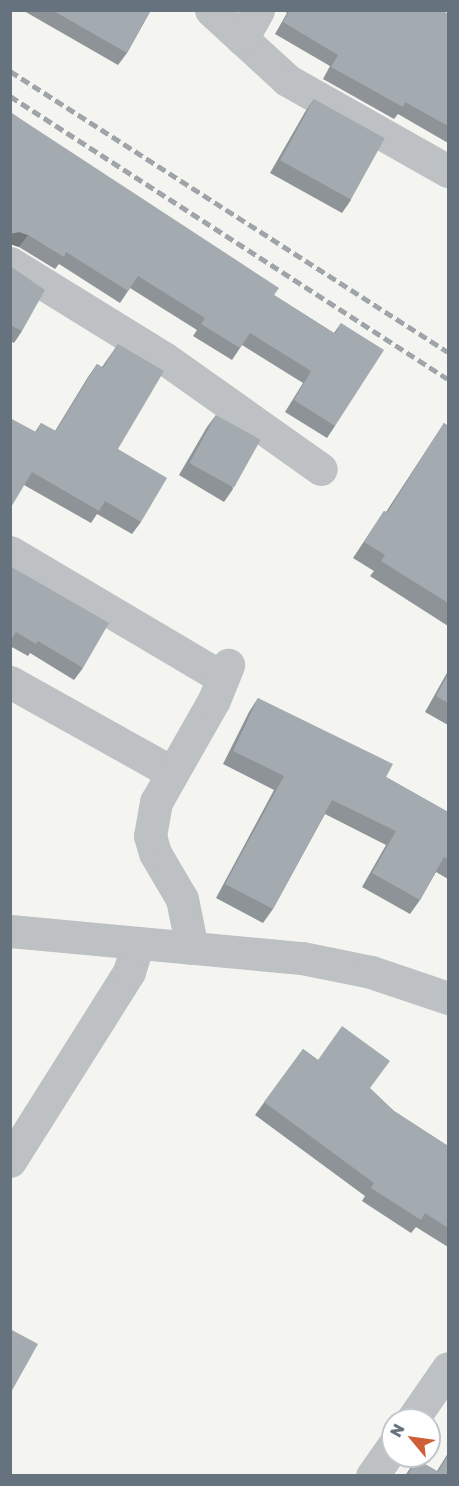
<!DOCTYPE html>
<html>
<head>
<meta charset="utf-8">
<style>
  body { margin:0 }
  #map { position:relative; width:459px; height:1486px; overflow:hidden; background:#f4f4f0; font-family:"Golos Text",sans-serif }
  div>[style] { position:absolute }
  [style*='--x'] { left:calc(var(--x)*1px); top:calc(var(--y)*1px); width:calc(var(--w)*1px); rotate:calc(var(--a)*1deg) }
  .minor>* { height:33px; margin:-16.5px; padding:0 16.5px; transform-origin:16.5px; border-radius:16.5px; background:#bdc1c4 }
  .tertiary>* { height:33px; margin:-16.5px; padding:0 16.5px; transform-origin:16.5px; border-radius:16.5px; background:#bdc1c4 }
  .rail>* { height:4.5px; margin-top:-2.25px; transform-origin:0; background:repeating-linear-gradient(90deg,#9fa4a9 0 9px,transparent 0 13.5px) }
  .wall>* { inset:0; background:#8d9397 }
  .shaded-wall>* { inset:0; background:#73787b }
  .building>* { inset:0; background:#a4abb0; transform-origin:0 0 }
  span { translate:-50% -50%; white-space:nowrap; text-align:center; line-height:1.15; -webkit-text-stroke:6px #fff; paint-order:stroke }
  .frame { position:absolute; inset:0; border:12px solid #66737e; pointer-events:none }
  .north { position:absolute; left:381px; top:1408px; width:60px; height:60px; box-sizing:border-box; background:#fff; border:2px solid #c2c7cb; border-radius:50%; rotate:299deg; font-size:16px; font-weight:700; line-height:24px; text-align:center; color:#66737e }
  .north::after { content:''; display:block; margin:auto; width:21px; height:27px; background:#cf5f36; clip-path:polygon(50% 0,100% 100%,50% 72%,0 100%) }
</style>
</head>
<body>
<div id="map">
  <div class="minor">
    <i style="--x:211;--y:10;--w:103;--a:42.6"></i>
    <i style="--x:287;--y:80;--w:185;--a:29.5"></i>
    <i style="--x:242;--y:39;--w:33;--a:-61"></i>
    <i style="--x:10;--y:263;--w:181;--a:31.7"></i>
    <i style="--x:164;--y:358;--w:192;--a:35.3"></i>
    <i style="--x:10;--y:552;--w:247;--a:30.6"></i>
    <i style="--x:10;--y:682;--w:184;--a:29.2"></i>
    <i style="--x:192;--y:948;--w:50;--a:-101.5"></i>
    <i style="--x:182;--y:899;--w:53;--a:-120.4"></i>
    <i style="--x:155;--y:853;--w:18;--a:-106"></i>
    <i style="--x:150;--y:836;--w:35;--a:-80"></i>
    <i style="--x:156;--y:802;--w:117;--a:-60.4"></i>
    <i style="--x:214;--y:700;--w:38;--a:-68"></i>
    <i style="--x:10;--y:1161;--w:223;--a:-57.8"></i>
    <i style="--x:129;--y:972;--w:30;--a:-73"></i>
    <i style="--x:412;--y:1420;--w:63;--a:-55.3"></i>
    <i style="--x:372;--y:1476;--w:37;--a:-55"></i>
  </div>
  <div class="tertiary">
    <i style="--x:10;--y:931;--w:293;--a:5.3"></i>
    <i style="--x:302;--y:958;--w:70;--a:11.5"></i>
    <i style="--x:371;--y:972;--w:81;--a:18.7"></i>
  </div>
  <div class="rail">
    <i style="--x:10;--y:71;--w:520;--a:32.68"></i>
    <i style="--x:10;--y:96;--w:521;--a:32.87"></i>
  </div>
  <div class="wall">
    <i style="clip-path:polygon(25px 10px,151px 10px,127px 53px,118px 65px,24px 11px)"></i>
    <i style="clip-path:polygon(282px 10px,441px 10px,448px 14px,448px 143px,398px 114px,394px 119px,323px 79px,330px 66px,275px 34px,287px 13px)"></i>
    <i style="clip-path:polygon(314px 99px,351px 200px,342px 213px,270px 173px,305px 112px)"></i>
    <i style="clip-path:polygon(10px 112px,274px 295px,334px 333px,341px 323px,335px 426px,327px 438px,285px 412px,303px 383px,242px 345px,232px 360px,193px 336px,197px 330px,130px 288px,120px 303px,59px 264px,55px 269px,19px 247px,10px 244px)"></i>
    <i style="clip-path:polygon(10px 266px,22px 331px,14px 343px,10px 341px)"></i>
    <i style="clip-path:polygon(118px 344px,118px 449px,141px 522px,132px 534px,97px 514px,91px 523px,24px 485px,35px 432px,41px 423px,55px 431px,88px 377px,97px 364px,102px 367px)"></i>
    <i style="clip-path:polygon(216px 415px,233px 489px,224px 502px,179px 475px,207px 427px)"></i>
    <i style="clip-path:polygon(444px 423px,448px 426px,448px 626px,370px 576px,374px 571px,353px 558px,384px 511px,386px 512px)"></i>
    <i style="clip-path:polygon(10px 566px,83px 668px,74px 680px,30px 653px,28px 656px,10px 646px)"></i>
    <i style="clip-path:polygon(448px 671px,448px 725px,425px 712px)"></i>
    <i style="clip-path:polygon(258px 698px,386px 777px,448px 812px,448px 879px,436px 872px,420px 900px,410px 914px,362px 887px,386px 845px,325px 814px,273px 909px,263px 923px,216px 898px,274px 790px,223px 764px,249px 712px)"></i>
    <i style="clip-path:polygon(303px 1049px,318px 1060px,370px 1089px,394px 1111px,448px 1146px,448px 1247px,416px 1227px,411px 1233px,362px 1201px,365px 1196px,255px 1115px)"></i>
    <i style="clip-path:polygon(448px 1453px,448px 1476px,405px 1476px,416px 1459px,437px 1471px)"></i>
  </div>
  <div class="shaded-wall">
    <i style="clip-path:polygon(19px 232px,28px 235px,19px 247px,10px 244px,10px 234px)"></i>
  </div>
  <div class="building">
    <i style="clip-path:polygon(52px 10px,151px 10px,127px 53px)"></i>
    <i style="clip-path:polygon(290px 10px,441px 10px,448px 14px,448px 126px,405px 102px,403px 107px,331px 67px,338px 55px,283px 22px)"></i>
    <i style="left:314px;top:99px;width:81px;height:70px;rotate:29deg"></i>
    <i style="clip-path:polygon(10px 112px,279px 288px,274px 295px,335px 334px,341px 323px,384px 350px,335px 426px,294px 400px,311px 371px,250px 333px,240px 348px,201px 324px,205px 318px,138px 276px,128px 291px,66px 252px,64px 257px,28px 235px,19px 232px,10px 234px)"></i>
    <i style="clip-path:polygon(10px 266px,45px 290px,22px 331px,10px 325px)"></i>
    <i style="clip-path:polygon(118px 344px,164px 371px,118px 449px,167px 478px,141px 522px,105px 501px,99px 511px,32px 472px,10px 509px,10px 418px,36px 432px,41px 423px,56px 431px,97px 364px,103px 368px)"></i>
    <i style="left:216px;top:415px;width:51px;height:55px;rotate:29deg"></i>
    <i style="clip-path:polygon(444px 423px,448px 426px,448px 603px,381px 561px,385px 555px,364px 542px,384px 511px,387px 513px)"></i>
    <i style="clip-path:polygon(10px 566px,109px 623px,83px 668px,38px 641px,36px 644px,16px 632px,10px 642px)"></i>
    <i style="clip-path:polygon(448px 674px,448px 703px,436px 696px)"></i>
    <i style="clip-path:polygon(258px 698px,393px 764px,386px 777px,448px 812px,448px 860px,444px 857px,420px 900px,372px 873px,396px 831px,332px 800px,273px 909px,225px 884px,284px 776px,233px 751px)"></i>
    <i style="clip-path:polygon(342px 1026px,390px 1061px,370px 1088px,394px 1111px,448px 1146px,448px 1228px,425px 1213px,421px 1220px,371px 1188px,374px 1183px,264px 1102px,303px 1049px,318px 1060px)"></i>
    <i style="clip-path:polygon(10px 1329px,38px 1344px,10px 1394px)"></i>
    <i style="clip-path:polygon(448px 1455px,448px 1476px,407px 1476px,416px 1459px,438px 1472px)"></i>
  </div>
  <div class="frame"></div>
  <div class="north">N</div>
</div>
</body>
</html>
